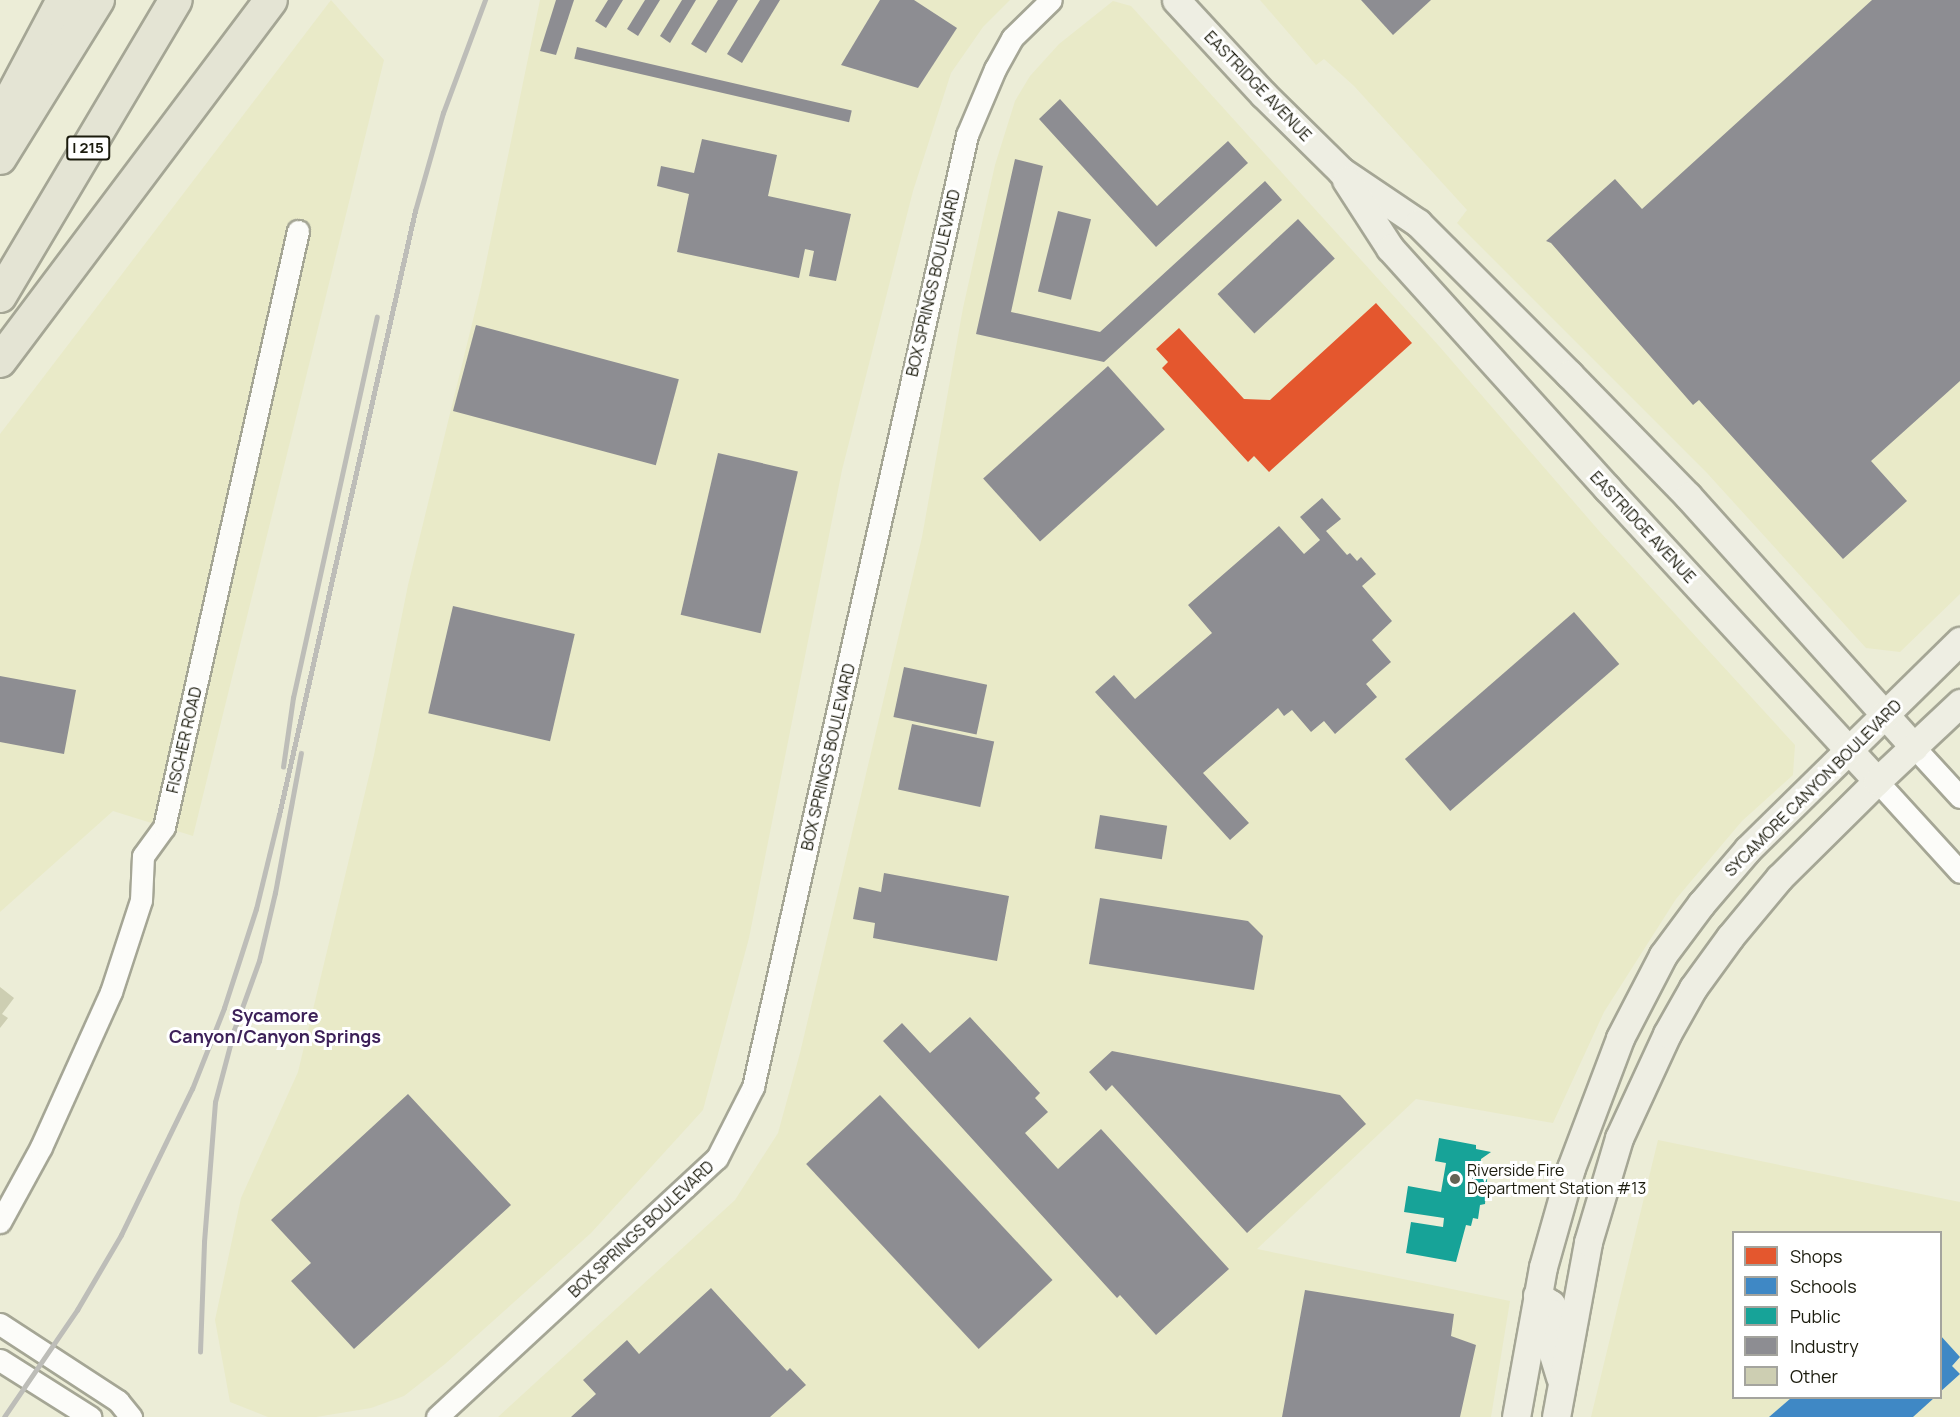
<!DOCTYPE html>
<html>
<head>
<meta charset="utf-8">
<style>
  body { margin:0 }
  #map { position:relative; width:1960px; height:1417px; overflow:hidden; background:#ecedd7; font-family:Manrope,sans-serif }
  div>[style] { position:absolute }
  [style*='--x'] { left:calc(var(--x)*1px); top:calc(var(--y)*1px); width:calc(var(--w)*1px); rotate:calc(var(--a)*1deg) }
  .built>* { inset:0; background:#e9eac8 }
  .shops>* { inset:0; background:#e4572e }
  .schools>* { inset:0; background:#3f88c5 }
  .public>* { inset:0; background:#17a398 }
  .industry>* { inset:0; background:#8d8d92; transform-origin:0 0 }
  .building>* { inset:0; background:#cdceb2 }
  .roads { filter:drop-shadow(2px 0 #a5a695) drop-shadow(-2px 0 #a5a695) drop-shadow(0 2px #a5a695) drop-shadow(0 -2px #a5a695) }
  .minor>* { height:21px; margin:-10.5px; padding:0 10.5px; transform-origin:10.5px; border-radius:10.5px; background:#fcfcf9 }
  .major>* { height:27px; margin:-13.5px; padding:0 13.5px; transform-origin:13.5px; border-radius:13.5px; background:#eeeee3 }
  .highway>* { height:32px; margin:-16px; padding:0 16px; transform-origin:16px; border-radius:16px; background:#e4e4d4 }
  .rail>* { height:4.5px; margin:-2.25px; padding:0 2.25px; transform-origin:2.25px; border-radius:2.25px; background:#bdbdb8 }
  .dots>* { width:16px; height:16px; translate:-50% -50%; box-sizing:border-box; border:3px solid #fff; border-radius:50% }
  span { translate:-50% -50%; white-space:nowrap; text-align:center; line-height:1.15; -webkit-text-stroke:6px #fff; paint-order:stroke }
  .shield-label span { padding:2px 4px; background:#fff; border:2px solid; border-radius:4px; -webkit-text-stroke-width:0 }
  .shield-label { font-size:15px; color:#1b1b0d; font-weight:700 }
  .street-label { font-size:16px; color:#1b1b0d }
  .poi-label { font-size:16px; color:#1b1b0d }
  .left { translate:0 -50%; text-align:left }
  .neighbourhood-label { font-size:18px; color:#3d2159; font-weight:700 }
  .legend { position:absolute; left:1732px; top:1231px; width:210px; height:168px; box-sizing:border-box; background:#fff; border:2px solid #a4a49e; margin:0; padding:8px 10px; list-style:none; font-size:18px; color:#1b1b0d }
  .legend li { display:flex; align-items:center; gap:12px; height:30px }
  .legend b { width:30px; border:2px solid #a4a49e }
</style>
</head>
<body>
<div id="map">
  <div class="built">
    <i style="clip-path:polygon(331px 0,384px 60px,193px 836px,113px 811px,0 912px,0 434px)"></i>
    <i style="clip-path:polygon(540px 0,1010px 0,983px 27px,951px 73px,913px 191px,842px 470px,749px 938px,703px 1110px,591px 1233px,445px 1364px,404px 1396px,371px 1408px,316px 1417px,268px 1417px,230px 1402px,215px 1320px,241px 1198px,298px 1072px,374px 755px,408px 585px,481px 287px)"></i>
    <i style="clip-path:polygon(1260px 0,1960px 0,1960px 594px,1900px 652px,1866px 648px,1707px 473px,1457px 223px,1467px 210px,1354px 86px,1324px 59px,1316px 65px)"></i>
    <i style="clip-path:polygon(1113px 1px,1131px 6px,1439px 346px,1600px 532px,1795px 745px,1793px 775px,1742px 821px,1676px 899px,1604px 1012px,1553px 1123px,1416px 1099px,1257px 1249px,1510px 1301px,1491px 1417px,498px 1417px,735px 1200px,778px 1133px,800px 1053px,922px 537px,963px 308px,995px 165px,1015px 101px,1030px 76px,1059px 44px)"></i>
    <i style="clip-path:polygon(evenodd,1658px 1140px,1960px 1202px,1960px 1417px,1591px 1417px,1658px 1140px,1734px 1232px,1940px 1232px,1940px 1398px,1734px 1398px,1734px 1232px)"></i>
  </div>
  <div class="shops">
    <i style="clip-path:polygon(1376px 303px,1412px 343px,1269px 472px,1254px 456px,1248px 462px,1162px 368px,1168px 362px,1156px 349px,1179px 328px,1244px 399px,1270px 400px)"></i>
  </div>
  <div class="schools">
    <i style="clip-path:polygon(1940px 1335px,1960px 1357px,1952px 1366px,1960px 1374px,1940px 1392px)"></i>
    <i style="clip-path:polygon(1791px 1398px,1934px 1398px,1913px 1417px,1769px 1417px)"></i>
  </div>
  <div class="public">
    <i style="clip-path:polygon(1439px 1138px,1476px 1145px,1476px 1149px,1491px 1152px,1481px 1159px,1480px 1168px,1488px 1169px,1485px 1204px,1480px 1205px,1478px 1219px,1473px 1218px,1471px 1226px,1466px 1225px,1456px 1262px,1406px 1253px,1411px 1222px,1443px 1227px,1444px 1218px,1404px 1212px,1408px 1186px,1441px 1192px,1446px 1163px,1435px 1161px)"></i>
  </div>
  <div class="industry">
    <i style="clip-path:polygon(556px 0,574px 0,556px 55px,540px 51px)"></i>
    <i style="clip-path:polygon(608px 0,623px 0,606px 28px,595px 21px)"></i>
    <i style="clip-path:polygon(645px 0,660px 0,638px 36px,627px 29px)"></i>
    <i style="clip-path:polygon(682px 0,696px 0,670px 43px,660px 36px)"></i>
    <i style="clip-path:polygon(718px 0,738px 0,706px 53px,691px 44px)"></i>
    <i style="clip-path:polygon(760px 0,780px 0,742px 63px,727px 54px)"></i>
    <i style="clip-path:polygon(880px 0,914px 0,957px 28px,918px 88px,841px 65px)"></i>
    <i style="clip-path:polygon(1361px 0,1431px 0,1393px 35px)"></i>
    <i style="clip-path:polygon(1872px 0,1960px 0,1960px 381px,1871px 461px,1907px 501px,1843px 559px,1699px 400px,1693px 405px,1551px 243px,1546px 241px,1615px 179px,1642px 209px)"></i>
    <i style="left:577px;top:47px;width:282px;height:12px;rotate:13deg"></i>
    <i style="clip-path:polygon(1060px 99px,1157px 206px,1228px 141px,1248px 163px,1156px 247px,1039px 119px)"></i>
    <i style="clip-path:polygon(702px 139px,777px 155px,768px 196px,851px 214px,836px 281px,809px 276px,814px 251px,805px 249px,799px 278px,677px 252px,689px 194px,657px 186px,661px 166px,694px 173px)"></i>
    <i style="clip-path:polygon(1015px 159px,1043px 166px,1011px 312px,1100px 332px,1265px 181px,1282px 200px,1104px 362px,976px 334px)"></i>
    <i style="left:1058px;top:211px;width:34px;height:83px;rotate:14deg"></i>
    <i style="left:1298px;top:219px;width:54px;height:110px;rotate:47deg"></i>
    <i style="left:476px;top:325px;width:210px;height:89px;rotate:15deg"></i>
    <i style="left:1108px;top:366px;width:85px;height:168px;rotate:48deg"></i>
    <i style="left:718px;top:453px;width:82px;height:166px;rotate:13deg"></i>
    <i style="clip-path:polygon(1322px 498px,1341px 519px,1326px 531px,1347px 555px,1350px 553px,1357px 561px,1361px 557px,1376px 574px,1362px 586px,1392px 621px,1372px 640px,1391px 662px,1366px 684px,1377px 697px,1335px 734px,1324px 721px,1311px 732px,1292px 710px,1284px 716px,1278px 708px,1203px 773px,1249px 823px,1230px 840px,1095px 692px,1114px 675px,1135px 699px,1212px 633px,1188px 605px,1279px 526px,1304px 554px,1320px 540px,1300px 517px)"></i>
    <i style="left:453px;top:606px;width:125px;height:110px;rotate:13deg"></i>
    <i style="left:1574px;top:612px;width:69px;height:224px;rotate:49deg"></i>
    <i style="left:904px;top:667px;width:85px;height:51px;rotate:12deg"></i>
    <i style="clip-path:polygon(0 676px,76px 690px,64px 754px,0 742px)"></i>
    <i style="left:912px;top:724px;width:84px;height:67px;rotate:12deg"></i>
    <i style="left:1100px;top:815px;width:68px;height:34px;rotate:9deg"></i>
    <i style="clip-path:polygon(884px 873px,1009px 896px,997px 961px,873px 938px,875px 923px,853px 919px,859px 887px,881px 892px)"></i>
    <i style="clip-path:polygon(1100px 898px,1248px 921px,1263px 936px,1254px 990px,1089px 964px)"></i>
    <i style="clip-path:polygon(970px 1017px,1040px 1093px,1035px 1098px,1048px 1112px,1025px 1133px,1058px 1169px,1101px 1129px,1229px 1269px,1156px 1335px,1120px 1295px,1117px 1298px,883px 1041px,902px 1023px,930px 1053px)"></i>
    <i style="clip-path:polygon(1112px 1051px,1340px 1095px,1366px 1124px,1247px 1233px,1112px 1085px,1106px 1091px,1089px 1072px)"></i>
    <i style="clip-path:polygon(408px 1094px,511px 1205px,354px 1349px,291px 1281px,311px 1263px,271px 1220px)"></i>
    <i style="left:880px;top:1095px;width:253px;height:101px;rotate:47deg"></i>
    <i style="clip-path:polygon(711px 1288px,787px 1371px,790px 1368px,806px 1385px,770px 1417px,571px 1417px,596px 1394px,583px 1380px,627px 1340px,639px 1354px)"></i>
    <i style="clip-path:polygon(1305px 1290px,1454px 1314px,1451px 1336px,1476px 1345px,1460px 1417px,1282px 1417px)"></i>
  </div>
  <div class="building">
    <i style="clip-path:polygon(0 987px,14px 998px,2px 1014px,8px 1018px,0 1028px)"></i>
  </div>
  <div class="roads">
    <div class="minor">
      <i style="--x:1914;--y:747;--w:68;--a:47.4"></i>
      <i style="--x:1877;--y:781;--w:123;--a:47.6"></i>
      <i style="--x:0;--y:1222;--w:85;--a:-61.3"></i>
      <i style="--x:41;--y:1147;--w:170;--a:-65.7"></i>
      <i style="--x:111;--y:992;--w:97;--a:-71.9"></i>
      <i style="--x:141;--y:900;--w:44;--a:-87.4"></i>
      <i style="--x:143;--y:856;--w:36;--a:-54"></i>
      <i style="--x:164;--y:827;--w:611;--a:-77.33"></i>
      <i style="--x:0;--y:1324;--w:141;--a:33.1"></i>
      <i style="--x:118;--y:1401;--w:21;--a:51"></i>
      <i style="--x:0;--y:1360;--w:107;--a:32.3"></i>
      <i style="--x:437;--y:1417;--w:381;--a:-42.8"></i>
      <i style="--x:717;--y:1158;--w:80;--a:-63.1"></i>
      <i style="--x:753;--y:1087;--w:976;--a:-77.33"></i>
      <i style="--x:967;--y:135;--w:72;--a:-67"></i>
      <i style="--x:995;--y:69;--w:35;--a:-61"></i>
      <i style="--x:1012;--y:38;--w:54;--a:-44.3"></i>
    </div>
    <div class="major">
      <i style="--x:1176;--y:0;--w:128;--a:47.2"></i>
      <i style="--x:1263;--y:94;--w:110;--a:44.6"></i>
      <i style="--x:1341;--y:171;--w:93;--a:34"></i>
      <i style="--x:1418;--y:223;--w:214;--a:45"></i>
      <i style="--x:1569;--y:374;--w:170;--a:45.7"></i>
      <i style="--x:1688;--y:496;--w:338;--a:48"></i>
      <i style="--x:1346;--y:180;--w:81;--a:57.1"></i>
      <i style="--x:1390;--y:248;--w:324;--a:47.9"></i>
      <i style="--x:1607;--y:488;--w:398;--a:47.3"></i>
      <i style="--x:1537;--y:1295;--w:17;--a:33"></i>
      <i style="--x:1551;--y:1304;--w:9;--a:72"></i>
      <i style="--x:1554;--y:1313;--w:28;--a:100"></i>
      <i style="--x:1549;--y:1341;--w:38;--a:73"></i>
      <i style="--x:1516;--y:1417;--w:152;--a:-79.8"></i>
      <i style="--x:1543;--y:1267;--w:103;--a:-74.2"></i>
      <i style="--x:1571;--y:1168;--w:139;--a:-69.3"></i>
      <i style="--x:1620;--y:1038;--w:93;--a:-62.6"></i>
      <i style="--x:1663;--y:955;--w:64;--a:-53.3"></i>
      <i style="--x:1701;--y:904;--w:72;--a:-49.5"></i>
      <i style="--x:1748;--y:849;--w:297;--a:-44.5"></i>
      <i style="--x:1556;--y:1417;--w:178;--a:-79.6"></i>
      <i style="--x:1588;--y:1242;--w:109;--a:-73.4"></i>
      <i style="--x:1619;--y:1138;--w:115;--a:-65.2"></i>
      <i style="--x:1667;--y:1034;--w:53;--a:-60.5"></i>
      <i style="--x:1693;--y:988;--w:63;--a:-54"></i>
      <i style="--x:1730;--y:937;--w:77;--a:-50.3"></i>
      <i style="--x:1779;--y:878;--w:138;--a:-44.7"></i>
      <i style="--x:1877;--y:781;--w:114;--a:-43.2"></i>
    </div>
    <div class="highway">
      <i style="--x:0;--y:119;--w:135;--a:-62.1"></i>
      <i style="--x:0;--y:158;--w:186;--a:-58.2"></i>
      <i style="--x:0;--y:296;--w:344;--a:-59.3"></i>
      <i style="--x:0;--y:361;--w:451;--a:-53.1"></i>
    </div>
  </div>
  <div class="rail">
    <i style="--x:283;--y:767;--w:70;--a:-81.8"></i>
    <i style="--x:293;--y:698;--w:390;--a:-77.6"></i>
    <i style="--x:200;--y:1352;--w:110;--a:-87.9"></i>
    <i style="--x:204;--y:1242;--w:140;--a:-85.5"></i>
    <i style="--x:215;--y:1102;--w:74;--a:-75.2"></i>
    <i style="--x:234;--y:1030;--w:73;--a:-70.1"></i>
    <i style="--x:259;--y:961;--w:70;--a:-76.8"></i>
    <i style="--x:275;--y:893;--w:142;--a:-79.5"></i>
    <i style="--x:4;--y:1417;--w:130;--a:-55.7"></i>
    <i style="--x:77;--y:1310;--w:87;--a:-59.6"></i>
    <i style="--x:121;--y:1235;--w:162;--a:-64.1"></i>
    <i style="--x:192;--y:1089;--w:87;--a:-68.4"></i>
    <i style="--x:224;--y:1008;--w:104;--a:-72.1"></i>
    <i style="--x:256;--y:909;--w:97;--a:-76.3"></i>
    <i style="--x:279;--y:815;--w:619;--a:-77.31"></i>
    <i style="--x:415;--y:211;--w:102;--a:-74.1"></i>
    <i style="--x:443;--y:113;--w:121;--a:-69.6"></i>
  </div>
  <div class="dots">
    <i style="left:1455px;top:1179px;background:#646454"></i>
  </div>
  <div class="shield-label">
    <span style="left:88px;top:148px">I 215</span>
  </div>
  <div class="street-label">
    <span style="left:1258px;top:86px;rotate:46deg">EASTRIDGE AVENUE</span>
    <span style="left:933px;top:283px;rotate:-77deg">BOX SPRINGS BOULEVARD</span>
    <span style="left:1643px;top:527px;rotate:47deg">EASTRIDGE AVENUE</span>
    <span style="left:184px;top:740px;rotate:-77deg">FISCHER ROAD</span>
    <span style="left:828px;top:757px;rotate:-77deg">BOX SPRINGS BOULEVARD</span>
    <span style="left:1813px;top:788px;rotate:-45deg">SYCAMORE CANYON BOULEVARD</span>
    <span style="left:641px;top:1229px;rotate:-43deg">BOX SPRINGS BOULEVARD</span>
  </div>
  <div class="poi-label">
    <span class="left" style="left:1467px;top:1179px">Riverside Fire<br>Department Station #13</span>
  </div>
  <div class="neighbourhood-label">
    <span style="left:275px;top:1026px">Sycamore<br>Canyon/Canyon Springs</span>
  </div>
  <ul class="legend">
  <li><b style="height:16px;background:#e4572e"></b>Shops</li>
  <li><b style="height:16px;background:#3f88c5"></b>Schools</li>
  <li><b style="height:16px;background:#17a398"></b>Public</li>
  <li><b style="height:16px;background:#8d8d92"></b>Industry</li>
  <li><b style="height:16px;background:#cdceb2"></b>Other</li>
  </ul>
</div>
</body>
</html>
